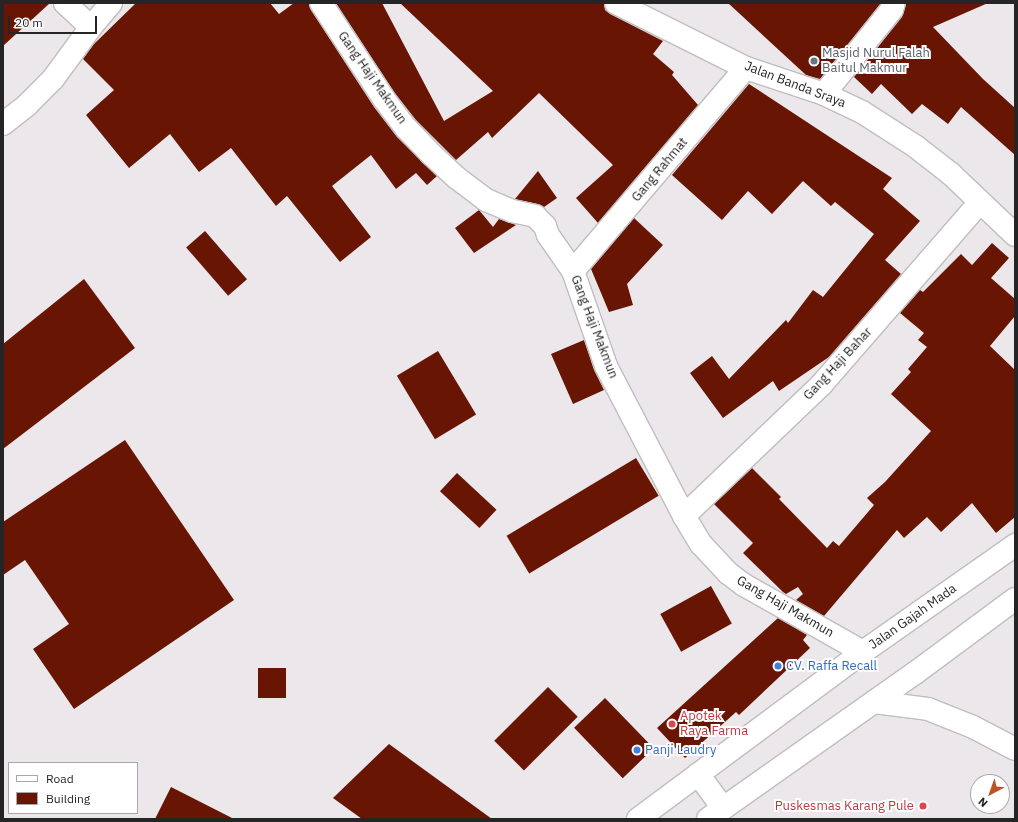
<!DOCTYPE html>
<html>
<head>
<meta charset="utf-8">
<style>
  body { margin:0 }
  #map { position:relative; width:1018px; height:822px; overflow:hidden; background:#ebe7eb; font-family:"IBM Plex Sans",sans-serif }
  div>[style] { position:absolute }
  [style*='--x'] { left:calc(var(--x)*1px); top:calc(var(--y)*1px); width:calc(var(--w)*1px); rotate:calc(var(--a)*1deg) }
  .building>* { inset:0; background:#681603; transform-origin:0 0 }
  .roads { filter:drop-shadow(1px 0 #c0bdc0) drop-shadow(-1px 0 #c0bdc0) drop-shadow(0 1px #c0bdc0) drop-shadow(0 -1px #c0bdc0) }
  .minor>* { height:22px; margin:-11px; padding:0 11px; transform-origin:11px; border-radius:11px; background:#fff }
  .tertiary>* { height:22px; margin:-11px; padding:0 11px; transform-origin:11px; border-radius:11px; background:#fff }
  .secondary>* { height:22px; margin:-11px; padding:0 11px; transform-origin:11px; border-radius:11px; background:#fff }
  .dots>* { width:11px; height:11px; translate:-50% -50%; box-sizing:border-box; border:2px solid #fff; border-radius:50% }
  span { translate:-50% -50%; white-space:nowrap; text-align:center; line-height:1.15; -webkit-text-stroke:4px #fff; paint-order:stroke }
  .worship-label { font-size:13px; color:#5b616d }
  .left { translate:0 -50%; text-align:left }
  .street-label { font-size:13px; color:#262526 }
  .shop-label { font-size:13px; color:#366cbe }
  .health-label { font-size:13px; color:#be3a42 }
  .right { translate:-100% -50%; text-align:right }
  .frame { position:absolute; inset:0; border:4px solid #262526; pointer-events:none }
  .legend { position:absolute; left:8px; top:762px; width:130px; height:52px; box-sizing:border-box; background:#fff; border:1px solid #a8a8a8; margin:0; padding:5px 7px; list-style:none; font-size:12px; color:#262526 }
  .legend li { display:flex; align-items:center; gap:8px; height:20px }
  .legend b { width:20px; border:1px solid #a8a8a8 }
  .north { position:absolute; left:970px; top:774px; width:40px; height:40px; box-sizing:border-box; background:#fff; border:1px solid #a8a8a8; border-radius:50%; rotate:221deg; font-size:11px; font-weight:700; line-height:16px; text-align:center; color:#262526 }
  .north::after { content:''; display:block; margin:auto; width:14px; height:18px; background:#bb5527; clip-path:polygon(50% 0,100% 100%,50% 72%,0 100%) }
  .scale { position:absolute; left:8px; top:16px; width:89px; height:18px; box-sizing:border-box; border:2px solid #262526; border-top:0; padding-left:5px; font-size:12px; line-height:14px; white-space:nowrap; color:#262526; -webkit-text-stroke:3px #fff; paint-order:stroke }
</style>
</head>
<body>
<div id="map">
  <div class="building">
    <i style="clip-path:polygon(3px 3px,50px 3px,3px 46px)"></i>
    <i style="clip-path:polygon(136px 3px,270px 3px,279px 14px,294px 3px,309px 3px,311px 10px,374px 107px,397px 137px,437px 176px,427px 185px,416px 173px,396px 189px,371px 155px,332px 186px,371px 237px,340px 262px,287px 196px,276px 206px,231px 148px,199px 172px,170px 134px,129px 168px,86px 115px,114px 90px,83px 59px,94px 44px)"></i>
    <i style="clip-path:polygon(336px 3px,382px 3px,444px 121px,493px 91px,400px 3px,604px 3px,605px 10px,610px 14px,663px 41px,653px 54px,674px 72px,672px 75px,698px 105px,598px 223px,576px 198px,613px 165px,539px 93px,492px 138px,488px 132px,456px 160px,416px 120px,394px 92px)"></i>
    <i style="clip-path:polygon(728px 3px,881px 3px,820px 79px,806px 75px)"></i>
    <i style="clip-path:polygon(906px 3px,988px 3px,933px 27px,983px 79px,1015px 108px,1015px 155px,961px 107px,948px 124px,922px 104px,912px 114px,881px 84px,872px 94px,854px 77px,902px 17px)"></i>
    <i style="clip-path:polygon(749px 84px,892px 178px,883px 189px,920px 221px,885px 260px,901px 274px,829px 357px,779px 391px,773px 381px,723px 418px,690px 373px,712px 356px,729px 379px,786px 320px,788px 323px,813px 290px,823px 297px,874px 234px,835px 202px,831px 206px,803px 181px,772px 214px,748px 191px,722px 220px,672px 175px)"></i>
    <i style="clip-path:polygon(538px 171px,557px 198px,544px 207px,538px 204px,515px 199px)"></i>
    <i style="clip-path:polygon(479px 210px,493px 227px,499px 219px,516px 225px,474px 253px,455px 228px)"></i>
    <i style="clip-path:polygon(634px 218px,663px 245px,627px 284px,633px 305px,609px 312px,591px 269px)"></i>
    <i style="left:205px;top:231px;width:64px;height:25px;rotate:49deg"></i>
    <i style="clip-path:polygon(992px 243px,1009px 258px,991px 278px,1015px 299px,1015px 316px,990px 346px,1015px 370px,1015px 517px,996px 533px,972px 503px,941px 532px,927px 517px,904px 538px,897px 530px,824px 616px,796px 600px,803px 594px,798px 587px,786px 594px,783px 592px,743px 553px,753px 543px,714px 504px,752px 468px,781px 497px,779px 499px,827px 548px,833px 541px,839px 546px,874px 505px,867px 498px,885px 482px,931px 431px,891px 394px,911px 372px,908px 369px,927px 347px,918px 340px,924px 333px,900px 313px,920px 290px,923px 292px,961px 254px,972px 265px)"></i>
    <i style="clip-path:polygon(84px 279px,135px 348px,3px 449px,3px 344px)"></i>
    <i style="clip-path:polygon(584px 340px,594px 370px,604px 390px,573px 404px,551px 354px)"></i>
    <i style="left:438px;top:351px;width:74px;height:48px;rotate:59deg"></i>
    <i style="clip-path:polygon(125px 440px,234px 600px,74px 709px,33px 649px,69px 624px,25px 560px,3px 575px,3px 522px)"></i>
    <i style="left:636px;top:458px;width:44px;height:151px;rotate:59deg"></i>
    <i style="left:457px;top:473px;width:54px;height:25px;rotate:43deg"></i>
    <i style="left:711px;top:586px;width:43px;height:58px;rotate:61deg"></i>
    <i style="clip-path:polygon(778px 618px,807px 635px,803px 640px,810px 648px,739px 715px,736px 712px,685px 758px,657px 728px)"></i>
    <i style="left:258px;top:668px;width:28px;height:30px"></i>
    <i style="left:548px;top:687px;width:42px;height:76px;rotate:45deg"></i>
    <i style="left:605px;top:698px;width:70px;height:43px;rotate:46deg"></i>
    <i style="clip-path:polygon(389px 744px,492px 819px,362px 819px,333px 798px)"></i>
    <i style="clip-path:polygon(171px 787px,234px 819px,155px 819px)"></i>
  </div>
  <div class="roads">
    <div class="minor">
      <i style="--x:65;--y:3;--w:35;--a:43"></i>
      <i style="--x:91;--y:27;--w:31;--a:-50"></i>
      <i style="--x:321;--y:3;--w:115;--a:56.7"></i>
      <i style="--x:384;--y:99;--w:36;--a:53"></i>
      <i style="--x:406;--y:128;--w:36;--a:46"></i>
      <i style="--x:431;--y:154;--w:35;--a:43"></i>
      <i style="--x:457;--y:178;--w:36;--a:37"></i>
      <i style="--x:486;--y:200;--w:28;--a:23"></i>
      <i style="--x:512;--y:211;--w:24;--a:12"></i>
      <i style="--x:535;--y:216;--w:14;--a:45"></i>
      <i style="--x:545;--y:226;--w:9;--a:72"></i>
      <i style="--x:548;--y:235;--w:44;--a:55.2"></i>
      <i style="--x:573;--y:271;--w:101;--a:70.8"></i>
      <i style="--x:606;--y:366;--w:169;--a:62.5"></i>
      <i style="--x:684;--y:516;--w:33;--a:59"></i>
      <i style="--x:701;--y:544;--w:40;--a:47"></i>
      <i style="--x:728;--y:573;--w:20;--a:37"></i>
      <i style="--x:744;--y:585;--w:137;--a:29.4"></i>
      <i style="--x:824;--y:94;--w:109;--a:-51.3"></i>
      <i style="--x:892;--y:9;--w:6;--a:-72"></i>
      <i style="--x:3;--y:124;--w:31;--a:-38"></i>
      <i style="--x:27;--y:105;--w:37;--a:-45"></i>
      <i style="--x:53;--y:79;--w:64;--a:-53.8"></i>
      <i style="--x:573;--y:271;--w:267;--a:-49.6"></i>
      <i style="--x:684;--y:516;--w:191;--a:-43.7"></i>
      <i style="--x:822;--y:384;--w:241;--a:-49"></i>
      <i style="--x:874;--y:702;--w:54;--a:7.4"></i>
      <i style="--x:928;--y:709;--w:48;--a:21.8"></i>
      <i style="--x:973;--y:727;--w:47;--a:27.6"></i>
    </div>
    <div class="tertiary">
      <i style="--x:616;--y:3;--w:145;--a:26.6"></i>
      <i style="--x:746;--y:68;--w:82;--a:18.4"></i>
      <i style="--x:824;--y:94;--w:42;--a:25.3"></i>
      <i style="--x:862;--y:112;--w:63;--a:32.7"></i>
      <i style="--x:915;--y:146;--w:46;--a:37.9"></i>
      <i style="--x:951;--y:174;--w:88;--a:43.6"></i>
    </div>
    <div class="secondary">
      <i style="--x:698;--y:774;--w:42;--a:53.7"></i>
      <i style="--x:638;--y:819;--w:280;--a:-36.6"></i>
      <i style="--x:863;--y:652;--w:186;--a:-35.1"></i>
      <i style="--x:708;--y:819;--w:253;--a:-35.2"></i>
      <i style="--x:915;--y:673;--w:124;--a:-36.5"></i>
    </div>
  </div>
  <div class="dots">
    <i style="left:814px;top:61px;background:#6b7280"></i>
    <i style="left:778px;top:666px;background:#3f7fe0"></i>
    <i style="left:672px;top:724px;background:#e0444e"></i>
    <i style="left:637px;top:750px;background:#3f7fe0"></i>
    <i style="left:923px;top:806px;background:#e0444e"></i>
  </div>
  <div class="worship-label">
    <span class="left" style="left:822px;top:61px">Masjid Nurul Falah<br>Baitul Makmur</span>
  </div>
  <div class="street-label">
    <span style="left:372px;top:78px;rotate:55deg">Gang Haji Makmun</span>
    <span style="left:795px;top:85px;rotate:21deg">Jalan Banda Sraya</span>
    <span style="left:660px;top:170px;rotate:-50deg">Gang Rahmat</span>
    <span style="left:594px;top:327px;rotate:69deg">Gang Haji Makmun</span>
    <span style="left:838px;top:364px;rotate:-47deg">Gang Haji Bahar</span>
    <span style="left:785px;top:607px;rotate:30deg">Gang Haji Makmun</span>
    <span style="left:913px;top:617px;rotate:-35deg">Jalan Gajah Mada</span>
  </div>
  <div class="shop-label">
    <span class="left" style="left:786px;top:666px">CV. Raffa Recall</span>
    <span class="left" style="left:645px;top:750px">Panji Laudry</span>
  </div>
  <div class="health-label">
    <span class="left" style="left:680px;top:724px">Apotek<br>Raya Farma</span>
    <span class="right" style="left:914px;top:806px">Puskesmas Karang Pule</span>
  </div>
  <div class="frame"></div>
  <ul class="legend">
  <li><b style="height:5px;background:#fff"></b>Road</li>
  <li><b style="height:11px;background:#681603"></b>Building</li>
  </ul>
  <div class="north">N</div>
  <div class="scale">20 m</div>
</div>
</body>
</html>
